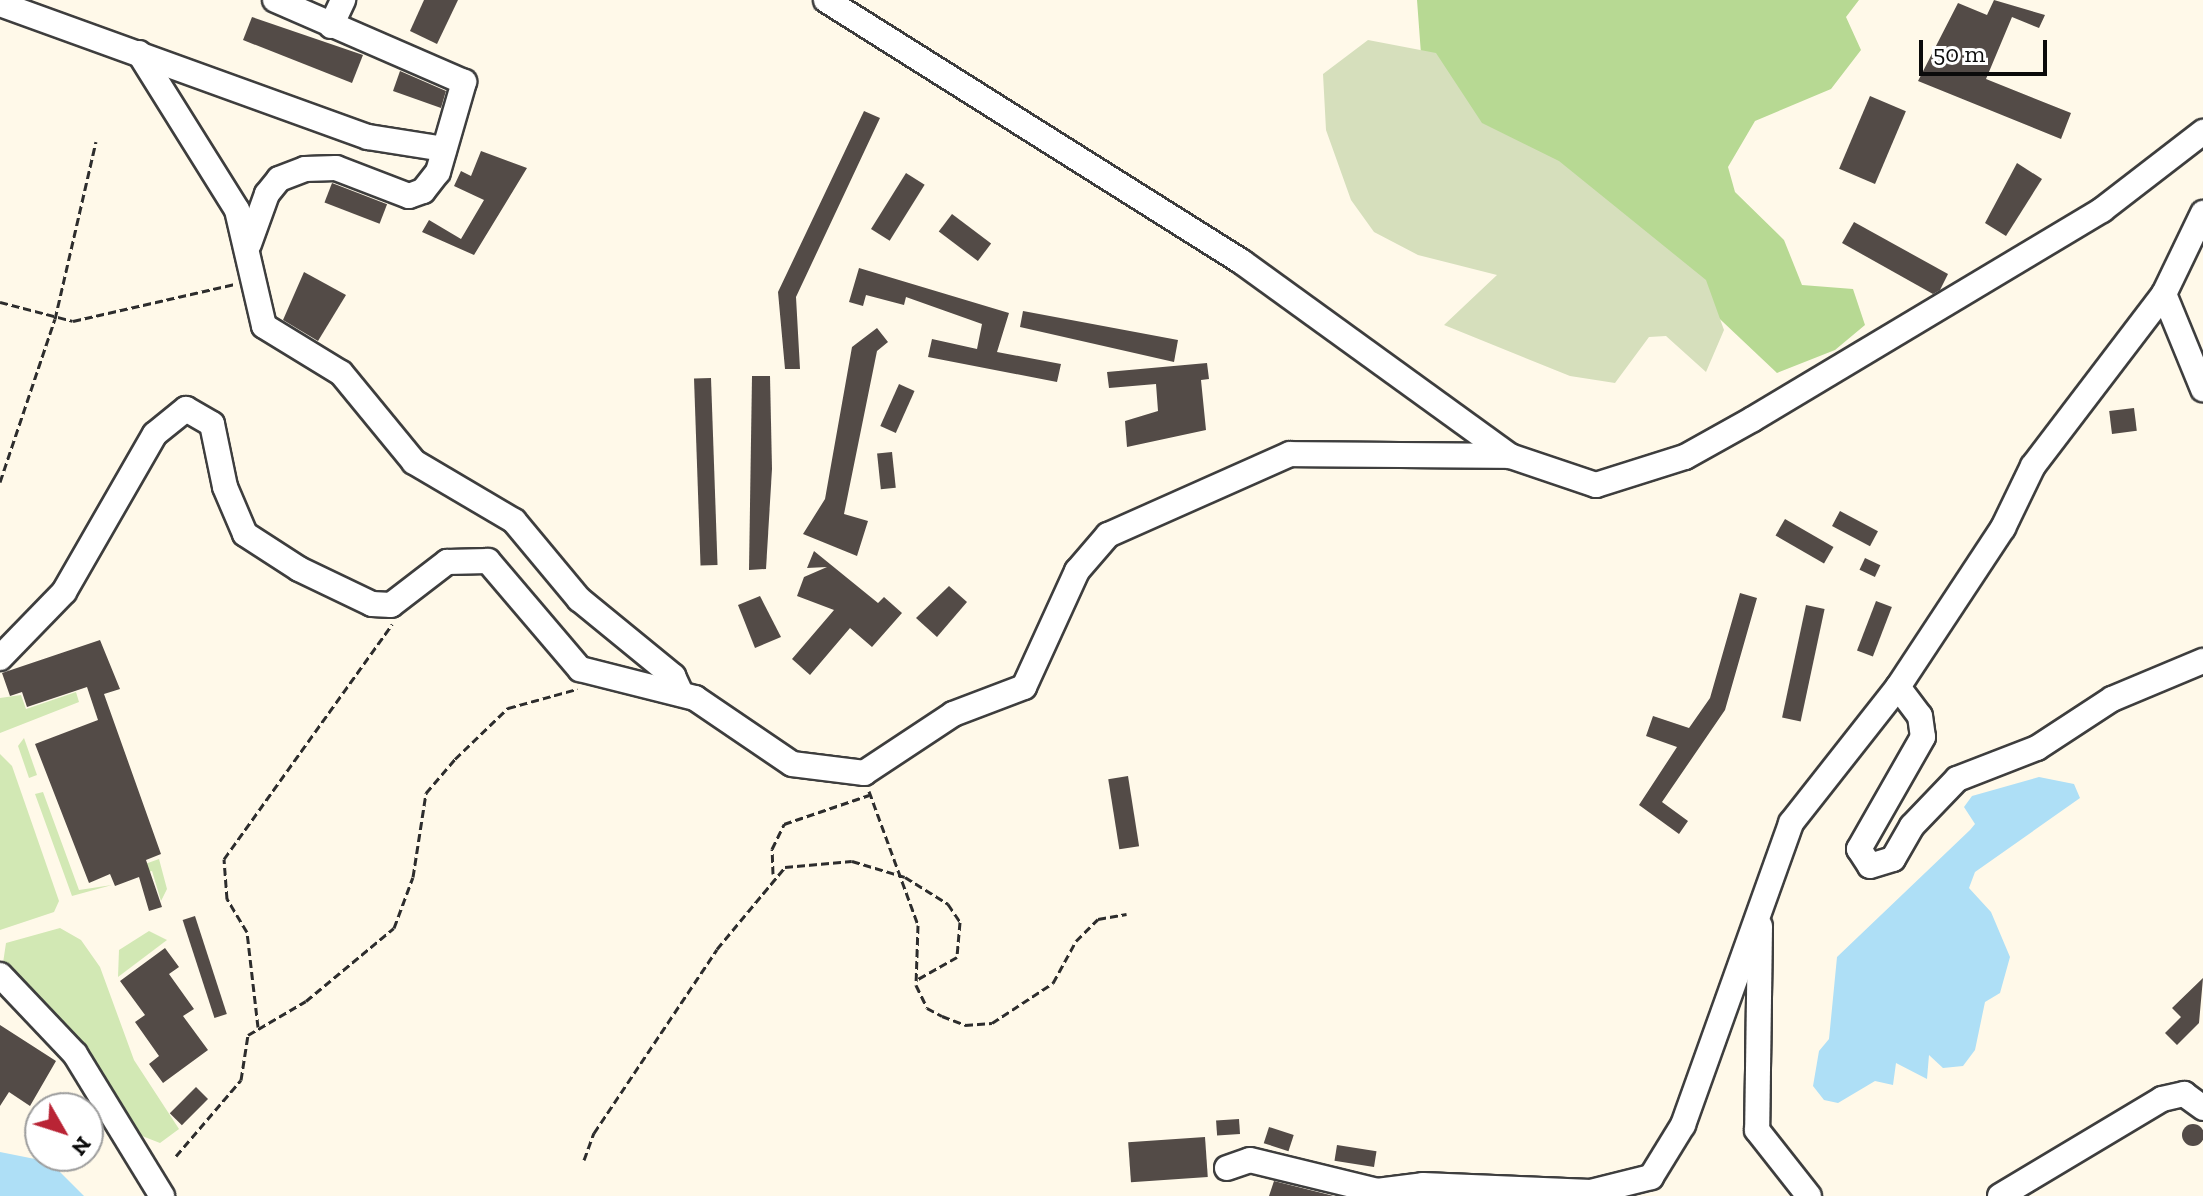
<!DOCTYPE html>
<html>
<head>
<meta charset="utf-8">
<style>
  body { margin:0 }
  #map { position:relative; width:2203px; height:1196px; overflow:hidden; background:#fff9e9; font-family:"Zilla Slab",serif }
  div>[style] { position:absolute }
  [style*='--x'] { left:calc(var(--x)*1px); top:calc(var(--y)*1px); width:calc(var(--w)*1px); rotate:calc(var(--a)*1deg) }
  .green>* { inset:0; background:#d2e8b4 }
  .forest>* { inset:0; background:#b7d993 }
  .cemetery>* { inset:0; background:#d6dfbc }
  .water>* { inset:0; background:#aedff6 }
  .building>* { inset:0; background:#534b47; transform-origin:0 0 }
  .round { border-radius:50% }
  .path>* { height:3px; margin-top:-1.5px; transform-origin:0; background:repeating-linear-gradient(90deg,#2d2d2d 0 8px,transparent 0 12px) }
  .roads { filter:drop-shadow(2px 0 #3e3e3e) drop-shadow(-2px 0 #3e3e3e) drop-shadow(0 2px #3e3e3e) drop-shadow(0 -2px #3e3e3e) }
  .minor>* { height:24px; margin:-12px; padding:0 12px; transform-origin:12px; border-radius:12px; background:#fff }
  span { translate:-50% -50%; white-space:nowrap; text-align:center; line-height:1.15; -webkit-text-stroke:8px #fff; paint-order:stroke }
  .north { position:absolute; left:24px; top:1092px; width:80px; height:80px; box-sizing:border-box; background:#fff; border:2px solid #9d9d9d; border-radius:50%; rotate:129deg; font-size:22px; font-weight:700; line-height:32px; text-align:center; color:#0b0b0b }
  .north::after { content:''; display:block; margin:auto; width:28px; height:36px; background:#b92435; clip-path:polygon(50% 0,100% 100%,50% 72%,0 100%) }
  .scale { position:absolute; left:1919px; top:40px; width:128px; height:36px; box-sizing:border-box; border:4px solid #0b0b0b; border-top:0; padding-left:10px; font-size:24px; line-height:28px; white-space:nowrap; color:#0b0b0b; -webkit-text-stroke:6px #fff; paint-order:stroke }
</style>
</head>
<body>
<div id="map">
  <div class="green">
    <i style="clip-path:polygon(76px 692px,79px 702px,0 733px,0 698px,21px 695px,26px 709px)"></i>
    <i style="clip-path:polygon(24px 738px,37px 775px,29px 778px,18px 746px)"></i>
    <i style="clip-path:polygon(0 754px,12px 766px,59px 901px,54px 912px,0 930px)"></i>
    <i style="clip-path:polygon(43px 792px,79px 890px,112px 885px,72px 896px,35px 794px)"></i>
    <i style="clip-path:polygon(159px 859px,167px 889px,161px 901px,152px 871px,133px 877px,131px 869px)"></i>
    <i style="clip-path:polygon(60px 928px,81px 940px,100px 967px,134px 1060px,179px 1129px,160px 1143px,137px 1134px,80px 1046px,3px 963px,6px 943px)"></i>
    <i style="clip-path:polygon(149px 931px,167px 940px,118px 977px,119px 950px)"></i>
  </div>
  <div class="forest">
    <i style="clip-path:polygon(1417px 0,1859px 0,1846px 17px,1861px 50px,1831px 89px,1755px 121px,1728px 167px,1735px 192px,1784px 240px,1802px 285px,1853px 289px,1865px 325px,1835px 350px,1777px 373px,1705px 305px,1423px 81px)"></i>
  </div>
  <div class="cemetery">
    <i style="clip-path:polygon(1368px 40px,1436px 53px,1482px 123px,1559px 161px,1706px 280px,1724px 330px,1706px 372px,1666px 336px,1649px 337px,1615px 383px,1570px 376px,1444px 325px,1497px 275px,1418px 255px,1374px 232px,1351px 200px,1326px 130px,1323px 74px)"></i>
  </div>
  <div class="water">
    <i style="clip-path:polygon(2039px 777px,2074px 784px,2080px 798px,1975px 872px,1969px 888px,1991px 912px,2010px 957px,2000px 993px,1985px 1002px,1975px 1050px,1963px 1066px,1943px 1068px,1929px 1055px,1927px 1079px,1896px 1063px,1893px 1085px,1875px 1081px,1838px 1103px,1824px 1100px,1813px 1086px,1819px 1051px,1829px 1039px,1837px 957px,1970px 830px,1975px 824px,1964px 807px,1972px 796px)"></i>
    <i style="clip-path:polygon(0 1152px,50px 1162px,84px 1196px,0 1196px)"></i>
  </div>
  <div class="building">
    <i style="clip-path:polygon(424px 0,458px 0,437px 44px,410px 31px)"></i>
    <i style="clip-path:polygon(1994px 0,2045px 15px,2039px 28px,2012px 17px,1986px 79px,2071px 113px,2061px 139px,1918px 81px,1958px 3px,1987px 15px)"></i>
    <i style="clip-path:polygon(252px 17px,363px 55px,352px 83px,243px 40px)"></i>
    <i style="clip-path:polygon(400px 71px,446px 91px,441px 108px,393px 91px)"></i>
    <i style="left:1870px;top:96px;width:39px;height:79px;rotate:23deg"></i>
    <i style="clip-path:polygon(864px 111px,880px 118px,796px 297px,800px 369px,785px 369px,778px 292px)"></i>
    <i style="clip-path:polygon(481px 151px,527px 168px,474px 255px,422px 232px,429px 220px,461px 239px,484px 200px,454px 186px,461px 171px,471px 176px)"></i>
    <i style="clip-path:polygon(2017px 163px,2042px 179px,2006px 236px,1985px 223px)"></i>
    <i style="left:906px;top:173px;width:22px;height:66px;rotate:32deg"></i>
    <i style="left:332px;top:183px;width:59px;height:21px;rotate:21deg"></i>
    <i style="left:952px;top:214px;width:49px;height:22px;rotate:37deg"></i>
    <i style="clip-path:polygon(1854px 222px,1948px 274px,1940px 290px,1933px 294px,1842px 243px)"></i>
    <i style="clip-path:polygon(859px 268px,1009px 313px,997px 352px,1061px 364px,1057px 382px,928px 357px,932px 339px,977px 349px,982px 324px,906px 297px,904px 305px,866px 295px,863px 306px,849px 302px)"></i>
    <i style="clip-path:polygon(304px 272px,346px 295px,318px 341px,283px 320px)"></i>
    <i style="clip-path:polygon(1023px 311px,1178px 340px,1174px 362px,1020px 327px)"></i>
    <i style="clip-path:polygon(877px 328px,888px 342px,877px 351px,844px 514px,868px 521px,857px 556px,803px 534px,825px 499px,852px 347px)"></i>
    <i style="clip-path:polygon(1207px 363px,1209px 379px,1201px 380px,1206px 430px,1127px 447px,1125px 421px,1158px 411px,1156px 384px,1109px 388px,1107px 372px)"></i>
    <i style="clip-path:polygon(752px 376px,770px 376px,772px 469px,766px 569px,749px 570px)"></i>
    <i style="left:711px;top:378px;width:187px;height:17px;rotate:88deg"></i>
    <i style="left:899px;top:384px;width:17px;height:46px;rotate:24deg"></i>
    <i style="left:2134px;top:408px;width:23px;height:25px;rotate:83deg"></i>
    <i style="left:892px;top:452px;width:36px;height:15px;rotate:84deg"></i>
    <i style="left:1840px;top:511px;width:43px;height:17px;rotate:28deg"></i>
    <i style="left:1785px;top:519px;width:56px;height:19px;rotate:30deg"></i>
    <i style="clip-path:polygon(814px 551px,878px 603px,884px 597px,902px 613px,872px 647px,850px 628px,810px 675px,792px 659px,834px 610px,797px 596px,804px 577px,827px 567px,807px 568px)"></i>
    <i style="left:1865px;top:558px;width:17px;height:13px;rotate:25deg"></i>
    <i style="clip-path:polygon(949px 586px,967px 602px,937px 637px,916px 618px)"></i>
    <i style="clip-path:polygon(1740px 593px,1757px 598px,1725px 710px,1662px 802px,1688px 821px,1679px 834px,1639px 805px,1677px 747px,1646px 736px,1653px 716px,1689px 728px,1710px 698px)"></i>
    <i style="clip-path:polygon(760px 596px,781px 637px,755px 648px,738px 605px)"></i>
    <i style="left:1876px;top:601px;width:17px;height:53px;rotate:21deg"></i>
    <i style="left:1806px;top:605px;width:19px;height:115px;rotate:12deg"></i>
    <i style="clip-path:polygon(100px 640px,120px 689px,104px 694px,161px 854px,146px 860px,162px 907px,149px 911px,139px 877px,115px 886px,110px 874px,89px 883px,35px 744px,98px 720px,87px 687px,27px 707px,22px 692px,10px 696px,2px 673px)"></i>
    <i style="left:1128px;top:776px;width:71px;height:20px;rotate:81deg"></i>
    <i style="left:195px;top:916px;width:103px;height:13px;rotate:72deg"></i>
    <i style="clip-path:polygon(165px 948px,179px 967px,169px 974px,194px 1009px,183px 1016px,208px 1050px,163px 1083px,149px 1064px,159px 1056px,135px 1022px,145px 1015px,120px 981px)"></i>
    <i style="clip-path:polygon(2203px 978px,2199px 1023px,2177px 1045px,2165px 1033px,2181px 1017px,2172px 1008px)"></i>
    <i style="clip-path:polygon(0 1025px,56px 1061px,30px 1106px,9px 1092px,0 1106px)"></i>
    <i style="left:196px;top:1087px;width:17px;height:37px;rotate:45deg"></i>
    <i style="left:1239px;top:1119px;width:15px;height:23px;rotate:86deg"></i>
    <i class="round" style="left:2182px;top:1124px;width:22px;height:22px"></i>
    <i style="left:1269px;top:1127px;width:26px;height:17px;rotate:18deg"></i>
    <i style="left:1205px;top:1137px;width:40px;height:77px;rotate:86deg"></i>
    <i style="left:1337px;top:1145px;width:40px;height:16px;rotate:9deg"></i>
    <i style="clip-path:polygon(1274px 1181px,1334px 1196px,1269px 1196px)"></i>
  </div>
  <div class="path">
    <i style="--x:0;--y:302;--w:75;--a:14.6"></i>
    <i style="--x:73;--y:321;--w:166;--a:-12.9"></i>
    <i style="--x:0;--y:482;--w:172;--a:-71.4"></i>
    <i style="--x:55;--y:319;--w:182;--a:-77"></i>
    <i style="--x:869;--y:791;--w:143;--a:69.9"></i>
    <i style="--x:918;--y:925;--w:60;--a:91.9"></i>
    <i style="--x:916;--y:985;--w:25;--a:64"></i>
    <i style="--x:927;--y:1008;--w:17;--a:28"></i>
    <i style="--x:942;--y:1016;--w:25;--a:21"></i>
    <i style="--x:965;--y:1025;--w:27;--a:-4"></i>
    <i style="--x:992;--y:1023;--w:73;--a:-33.3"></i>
    <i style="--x:1053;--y:983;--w:48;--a:-61.3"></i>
    <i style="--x:1076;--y:941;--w:31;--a:-45"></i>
    <i style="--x:1098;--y:919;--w:29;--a:-10"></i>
    <i style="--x:773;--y:874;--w:25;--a:-92"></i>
    <i style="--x:772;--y:849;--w:28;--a:-64"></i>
    <i style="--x:784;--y:824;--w:90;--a:-18.8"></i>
    <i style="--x:258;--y:1027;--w:96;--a:-96.6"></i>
    <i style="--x:247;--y:932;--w:39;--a:-121"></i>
    <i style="--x:227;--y:899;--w:40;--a:-94.3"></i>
    <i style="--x:224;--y:859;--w:289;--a:-54.4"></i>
    <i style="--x:176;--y:1156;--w:100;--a:-49.5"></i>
    <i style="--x:241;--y:1080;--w:46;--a:-81.2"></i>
    <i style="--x:248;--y:1035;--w:67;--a:-30.4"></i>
    <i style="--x:306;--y:1001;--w:114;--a:-39.7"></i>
    <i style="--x:394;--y:928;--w:54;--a:-69.6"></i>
    <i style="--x:413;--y:877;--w:85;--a:-81.2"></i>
    <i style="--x:426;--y:793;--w:45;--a:-49.5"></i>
    <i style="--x:455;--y:759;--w:74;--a:-43.9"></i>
    <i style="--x:508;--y:708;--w:72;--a:-15.4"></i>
    <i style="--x:584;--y:1160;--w:29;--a:-70"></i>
    <i style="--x:594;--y:1133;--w:221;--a:-56.2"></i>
    <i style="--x:717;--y:949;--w:107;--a:-50.3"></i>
    <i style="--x:785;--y:867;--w:67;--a:-5.1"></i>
    <i style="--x:852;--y:861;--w:55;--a:16.8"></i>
    <i style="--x:905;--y:877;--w:51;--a:32.1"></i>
    <i style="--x:948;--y:904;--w:22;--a:56"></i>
    <i style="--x:960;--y:922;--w:35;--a:95"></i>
    <i style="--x:957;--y:957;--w:45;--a:150.6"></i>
  </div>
  <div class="roads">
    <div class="minor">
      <i style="--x:826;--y:0;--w:492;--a:32.2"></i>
      <i style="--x:1242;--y:262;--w:331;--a:35.9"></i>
      <i style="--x:1510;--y:456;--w:91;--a:18.6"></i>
      <i style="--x:1596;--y:485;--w:93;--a:-17.5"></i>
      <i style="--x:1685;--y:457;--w:78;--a:-29.2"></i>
      <i style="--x:1753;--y:419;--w:407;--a:-30.9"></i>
      <i style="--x:2102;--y:210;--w:128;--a:-37.7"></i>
      <i style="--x:0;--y:4;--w:391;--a:19.9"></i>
      <i style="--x:368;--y:137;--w:77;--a:9"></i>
      <i style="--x:331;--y:26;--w:29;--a:-65"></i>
      <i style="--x:139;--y:53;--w:185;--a:58"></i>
      <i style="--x:237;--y:210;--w:119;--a:76.9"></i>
      <i style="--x:264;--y:326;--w:90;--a:31.4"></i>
      <i style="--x:341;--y:373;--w:115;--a:50.6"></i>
      <i style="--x:414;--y:462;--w:116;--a:30.5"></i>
      <i style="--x:514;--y:521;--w:102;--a:50.2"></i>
      <i style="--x:579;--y:599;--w:122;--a:39.3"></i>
      <i style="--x:673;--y:676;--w:19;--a:65"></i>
      <i style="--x:249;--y:244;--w:53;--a:-70.2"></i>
      <i style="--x:267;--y:194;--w:19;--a:-51"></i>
      <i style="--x:279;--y:179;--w:28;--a:-21"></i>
      <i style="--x:305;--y:169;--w:31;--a:-2"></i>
      <i style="--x:336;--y:168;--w:78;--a:21"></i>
      <i style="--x:409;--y:196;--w:15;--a:-20"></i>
      <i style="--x:423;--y:191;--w:24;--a:-52"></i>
      <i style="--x:438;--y:172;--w:94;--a:-73.9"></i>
      <i style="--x:464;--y:82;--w:206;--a:-156.5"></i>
      <i style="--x:2164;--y:294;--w:103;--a:67.7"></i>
      <i style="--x:0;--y:658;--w:92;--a:-45.9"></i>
      <i style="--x:64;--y:592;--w:182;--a:-60.1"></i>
      <i style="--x:155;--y:434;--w:40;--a:-39"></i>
      <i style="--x:186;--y:409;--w:30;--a:30"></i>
      <i style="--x:212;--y:424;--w:64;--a:78.3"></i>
      <i style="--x:225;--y:487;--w:51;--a:66.9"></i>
      <i style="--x:245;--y:534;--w:64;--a:32.9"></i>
      <i style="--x:299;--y:569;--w:81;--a:25.6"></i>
      <i style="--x:372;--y:604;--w:19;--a:3"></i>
      <i style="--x:391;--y:605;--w:71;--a:-37.5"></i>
      <i style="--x:447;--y:562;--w:41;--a:-1.4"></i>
      <i style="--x:488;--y:561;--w:142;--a:49.6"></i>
      <i style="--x:580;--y:669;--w:119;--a:14.2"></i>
      <i style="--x:695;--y:698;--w:117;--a:34.2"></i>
      <i style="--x:792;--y:764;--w:73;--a:7.1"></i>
      <i style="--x:864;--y:773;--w:107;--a:-33.5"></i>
      <i style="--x:953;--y:714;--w:76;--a:-20.8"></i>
      <i style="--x:1024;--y:687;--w:128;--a:-65.4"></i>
      <i style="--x:1077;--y:571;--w:48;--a:-49.3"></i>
      <i style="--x:1108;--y:535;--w:199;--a:-24"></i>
      <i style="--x:1290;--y:454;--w:220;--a:0.5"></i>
      <i style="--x:1898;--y:687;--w:36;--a:53"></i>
      <i style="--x:1920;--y:716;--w:21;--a:82"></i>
      <i style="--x:1923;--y:737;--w:129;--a:119.7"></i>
      <i style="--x:1859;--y:849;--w:20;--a:57"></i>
      <i style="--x:1870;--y:866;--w:24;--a:-17"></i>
      <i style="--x:1893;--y:859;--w:38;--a:-60"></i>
      <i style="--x:1912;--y:826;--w:65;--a:-46.2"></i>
      <i style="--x:1957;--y:779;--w:86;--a:-21.2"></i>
      <i style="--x:2037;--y:748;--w:90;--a:-33.2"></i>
      <i style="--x:2112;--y:699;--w:99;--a:-22.7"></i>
      <i style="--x:1760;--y:926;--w:204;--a:90.8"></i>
      <i style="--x:1757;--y:1130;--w:84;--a:51.8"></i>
      <i style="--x:0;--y:975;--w:109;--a:46.5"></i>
      <i style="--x:75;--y:1054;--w:167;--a:58.5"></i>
      <i style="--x:1227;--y:1168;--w:24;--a:-19"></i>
      <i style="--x:1250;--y:1160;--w:131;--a:13.7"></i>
      <i style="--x:1377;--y:1191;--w:46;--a:-7.4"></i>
      <i style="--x:1423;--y:1185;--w:168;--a:2.4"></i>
      <i style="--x:1591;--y:1192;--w:62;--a:-14"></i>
      <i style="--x:1651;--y:1177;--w:61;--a:-58.4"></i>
      <i style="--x:1683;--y:1125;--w:321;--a:-70.3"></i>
      <i style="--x:1791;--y:823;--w:173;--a:-51.8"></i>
      <i style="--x:1898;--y:687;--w:191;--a:-56.6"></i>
      <i style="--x:2003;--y:528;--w:69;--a:-64.2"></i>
      <i style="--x:2033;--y:466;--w:216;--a:-52.7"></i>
      <i style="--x:2164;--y:294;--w:90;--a:-64.3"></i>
      <i style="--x:2000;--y:1196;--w:189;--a:-30.9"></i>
      <i style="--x:2162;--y:1099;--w:23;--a:-13"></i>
      <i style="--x:2184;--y:1094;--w:24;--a:36"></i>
    </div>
  </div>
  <div class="north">N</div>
  <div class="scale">50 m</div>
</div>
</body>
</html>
